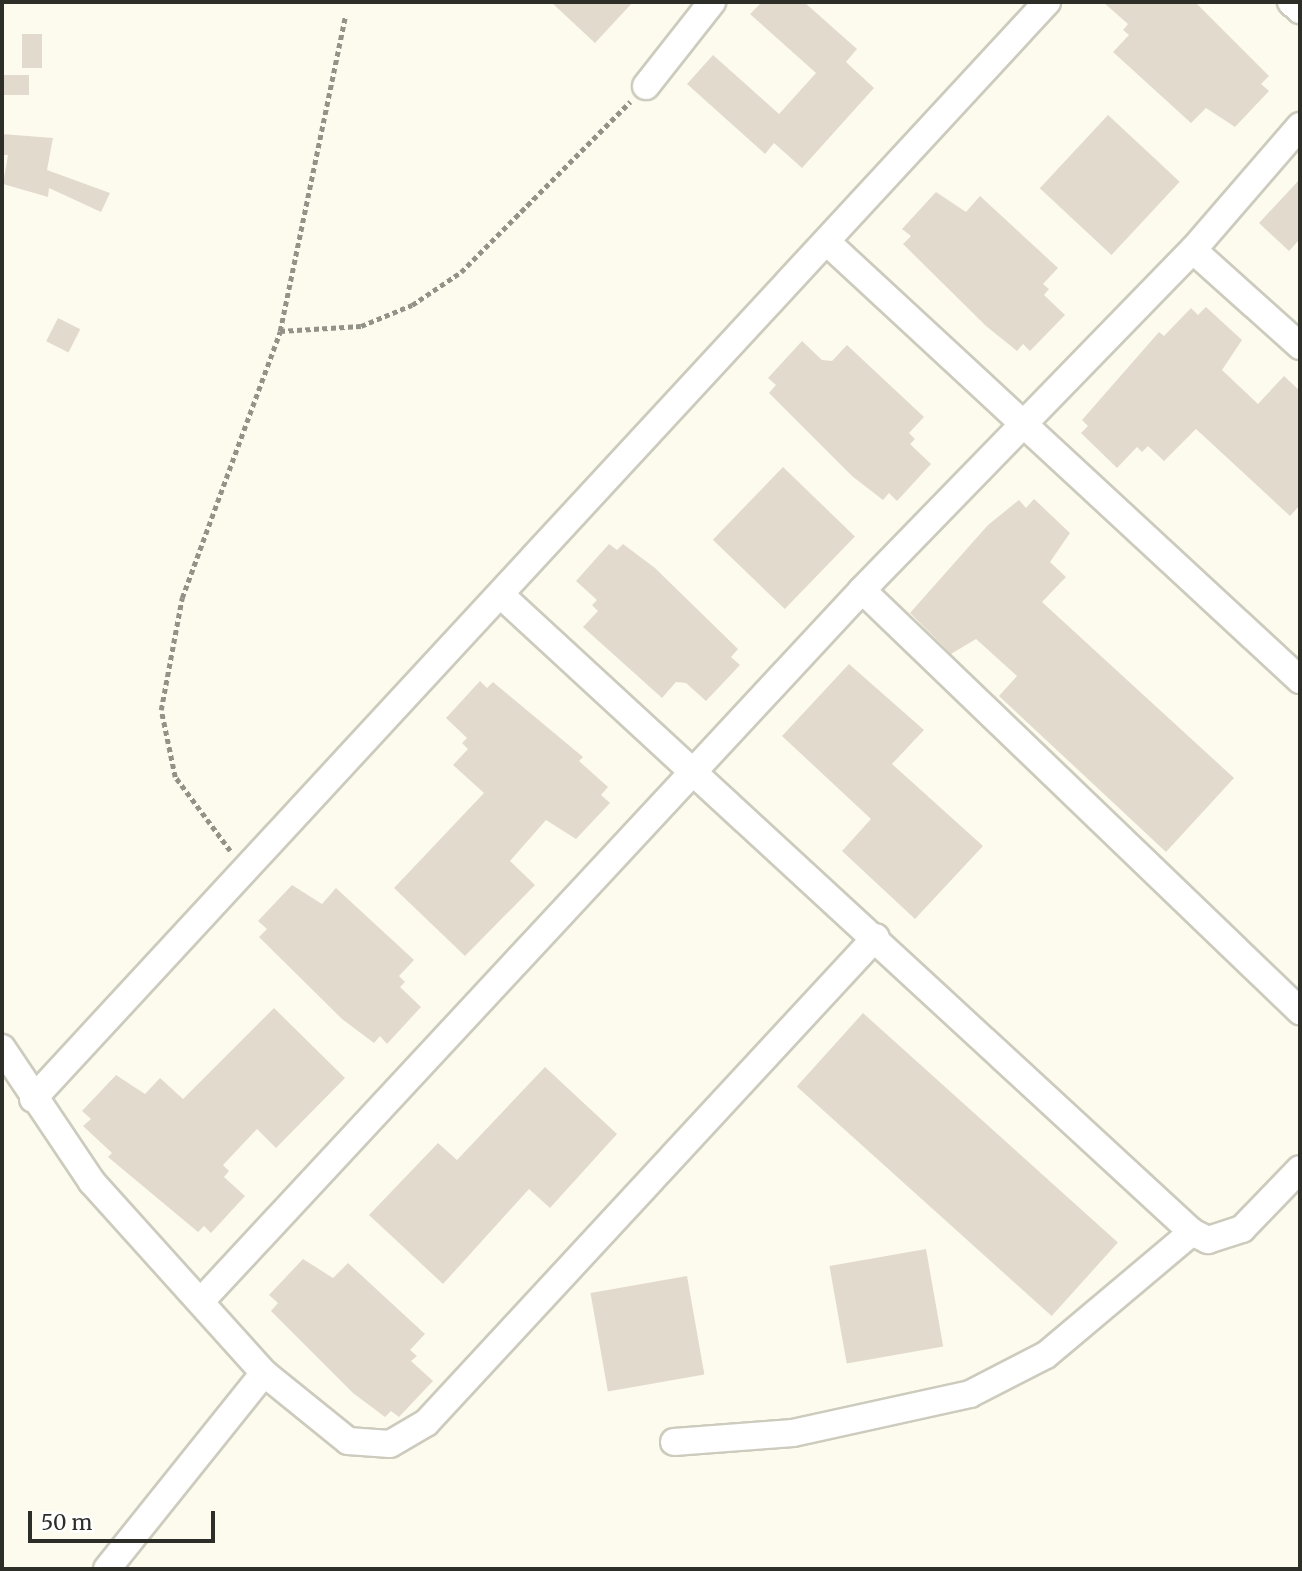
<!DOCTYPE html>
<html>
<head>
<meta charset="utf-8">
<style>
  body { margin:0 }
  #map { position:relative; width:1302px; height:1571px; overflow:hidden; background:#fdfbed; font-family:Merriweather,serif }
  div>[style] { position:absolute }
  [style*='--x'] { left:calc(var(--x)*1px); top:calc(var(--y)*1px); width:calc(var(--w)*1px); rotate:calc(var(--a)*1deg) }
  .building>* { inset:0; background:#e3dace; transform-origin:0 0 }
  .path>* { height:4.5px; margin-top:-2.25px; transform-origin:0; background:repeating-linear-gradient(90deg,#939288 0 5px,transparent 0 8.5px) }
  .roads { filter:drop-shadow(2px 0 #cdcbbd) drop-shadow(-2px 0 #cdcbbd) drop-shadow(0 2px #cdcbbd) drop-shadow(0 -2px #cdcbbd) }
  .minor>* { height:26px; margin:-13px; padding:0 13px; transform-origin:13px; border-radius:13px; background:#fff }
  span { translate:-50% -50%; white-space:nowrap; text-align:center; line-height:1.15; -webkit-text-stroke:5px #fff; paint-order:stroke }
  .frame { position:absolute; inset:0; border:4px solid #2e2e28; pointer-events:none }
  .scale { position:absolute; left:28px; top:1511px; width:187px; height:32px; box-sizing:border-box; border:4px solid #2e2e28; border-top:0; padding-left:9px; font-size:21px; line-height:24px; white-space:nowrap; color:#2e2e28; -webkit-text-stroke:5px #fff; paint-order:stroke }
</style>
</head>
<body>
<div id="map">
  <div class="building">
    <i style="clip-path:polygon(551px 2px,633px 2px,595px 43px)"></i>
    <i style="clip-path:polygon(762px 2px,804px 2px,857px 49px,846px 62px,874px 88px,802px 168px,774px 143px,765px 154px,687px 84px,713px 55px,779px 114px,816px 73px,750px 14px)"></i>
    <i style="clip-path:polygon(1103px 2px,1195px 2px,1269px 76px,1261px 84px,1269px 91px,1235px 127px,1206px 108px,1191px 123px,1113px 52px,1129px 35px,1123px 30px,1128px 24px)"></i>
    <i style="left:22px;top:34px;width:20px;height:34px"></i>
    <i style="left:2px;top:75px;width:27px;height:20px"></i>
    <i style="left:1108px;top:115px;width:98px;height:100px;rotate:43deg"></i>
    <i style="clip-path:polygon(2px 134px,53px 138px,47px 170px,110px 193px,101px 212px,49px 188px,48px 197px,3px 184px,8px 155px,2px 155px)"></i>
    <i style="clip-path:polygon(1300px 179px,1300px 239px,1289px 251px,1259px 223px)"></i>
    <i style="clip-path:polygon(936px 192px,966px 212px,980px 196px,1058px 268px,1043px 284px,1049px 289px,1044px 295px,1065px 315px,1030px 351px,1023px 344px,1017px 351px,986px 326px,903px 244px,911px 236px,902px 229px)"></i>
    <i style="clip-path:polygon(1206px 307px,1242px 340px,1222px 370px,1258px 404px,1284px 376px,1300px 391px,1300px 505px,1290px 516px,1196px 429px,1164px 461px,1148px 446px,1142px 452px,1137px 447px,1117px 468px,1081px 433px,1088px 426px,1082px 420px,1159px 332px,1164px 336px,1191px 308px,1198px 315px)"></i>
    <i style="left:58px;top:318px;width:25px;height:26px;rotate:27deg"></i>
    <i style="clip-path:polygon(802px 341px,822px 360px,832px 361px,847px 345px,924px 417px,909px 433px,915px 439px,910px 444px,931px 464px,897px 501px,889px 493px,883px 500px,852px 476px,769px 393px,776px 385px,768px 378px)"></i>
    <i style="left:783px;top:467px;width:100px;height:101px;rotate:44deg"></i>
    <i style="clip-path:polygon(1034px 499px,1070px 533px,1050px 562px,1066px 577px,1042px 602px,1234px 778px,1166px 852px,999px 696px,1017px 676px,976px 639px,951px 654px,910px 613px,988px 525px,1019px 500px,1026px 508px)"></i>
    <i style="clip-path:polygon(609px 544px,617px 550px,623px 544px,655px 568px,738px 649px,731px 657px,740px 665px,706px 701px,686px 683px,676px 682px,662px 698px,583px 627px,598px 611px,592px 605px,597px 600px,576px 581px)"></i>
    <i style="clip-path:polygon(849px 664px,924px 730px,892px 764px,983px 846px,915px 919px,842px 851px,871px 819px,782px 736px)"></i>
    <i style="clip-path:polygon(480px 681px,487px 688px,493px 682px,583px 757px,579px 761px,608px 787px,601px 795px,610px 803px,576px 839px,546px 820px,510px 861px,535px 885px,465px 956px,394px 888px,484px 793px,453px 765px,468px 749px,462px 743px,467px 738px,446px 718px)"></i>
    <i style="clip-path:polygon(292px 885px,322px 904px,336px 888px,414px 960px,399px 976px,405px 982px,400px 987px,421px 1007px,387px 1044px,380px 1036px,374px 1043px,342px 1019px,259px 937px,267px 929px,258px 921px)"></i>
    <i style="clip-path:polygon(274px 1008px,345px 1078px,276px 1148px,257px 1129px,223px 1165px,229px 1171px,224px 1177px,245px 1196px,211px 1233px,204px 1226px,198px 1232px,108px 1157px,112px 1153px,83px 1126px,91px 1119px,82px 1111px,116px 1075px,145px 1094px,160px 1078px,183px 1099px)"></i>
    <i style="left:863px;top:1013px;width:343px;height:99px;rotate:42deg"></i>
    <i style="clip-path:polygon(545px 1067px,617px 1134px,550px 1208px,529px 1189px,443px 1284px,369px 1215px,438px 1143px,457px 1160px)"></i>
    <i style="left:926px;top:1249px;width:99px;height:98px;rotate:80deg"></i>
    <i style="clip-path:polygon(303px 1259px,333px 1278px,348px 1263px,425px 1334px,410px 1350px,417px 1356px,411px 1361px,433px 1381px,399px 1417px,391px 1411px,385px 1417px,353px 1393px,271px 1311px,278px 1303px,269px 1295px)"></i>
    <i style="left:687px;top:1276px;width:100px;height:98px;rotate:80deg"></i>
  </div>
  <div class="path">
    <i style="--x:280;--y:331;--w:81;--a:-3.5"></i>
    <i style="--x:361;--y:326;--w:55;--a:-22.4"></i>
    <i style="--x:412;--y:305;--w:59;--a:-34"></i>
    <i style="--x:461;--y:272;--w:240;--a:-45.2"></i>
    <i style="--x:230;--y:851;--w:92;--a:-126.6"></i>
    <i style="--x:175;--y:777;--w:68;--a:-101.8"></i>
    <i style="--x:161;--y:710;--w:114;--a:-79.4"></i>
    <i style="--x:182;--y:598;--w:284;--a:-69.8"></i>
    <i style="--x:280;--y:331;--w:322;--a:-78.3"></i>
  </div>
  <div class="roads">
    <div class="minor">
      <i style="--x:1291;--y:2;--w:12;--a:42"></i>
      <i style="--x:646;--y:86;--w:107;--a:-51.8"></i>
      <i style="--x:829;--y:244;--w:642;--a:42.79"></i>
      <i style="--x:1193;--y:250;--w:144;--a:41.9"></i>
      <i style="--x:862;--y:590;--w:608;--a:43.87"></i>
      <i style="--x:502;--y:596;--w:938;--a:42.67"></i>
      <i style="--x:1192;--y:1232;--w:18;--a:27"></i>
      <i style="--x:1208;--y:1240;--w:36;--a:-18"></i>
      <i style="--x:1242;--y:1229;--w:83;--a:-46"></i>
      <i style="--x:2;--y:1048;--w:161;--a:56.1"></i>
      <i style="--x:92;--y:1182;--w:257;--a:48"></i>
      <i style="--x:264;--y:1373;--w:108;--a:39"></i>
      <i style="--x:348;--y:1441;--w:42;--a:4.1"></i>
      <i style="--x:390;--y:1444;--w:42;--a:-30.3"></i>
      <i style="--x:426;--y:1423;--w:662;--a:-47.2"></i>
      <i style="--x:33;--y:1099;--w:1494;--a:-47.25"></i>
      <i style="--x:203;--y:1299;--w:968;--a:-47.09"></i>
      <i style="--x:862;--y:590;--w:475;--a:-45.8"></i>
      <i style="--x:1193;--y:250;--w:164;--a:-49.2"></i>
      <i style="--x:674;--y:1442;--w:119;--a:-4.3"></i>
      <i style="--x:793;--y:1433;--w:181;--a:-12.4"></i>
      <i style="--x:970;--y:1394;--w:85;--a:-27.2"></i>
      <i style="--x:1046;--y:1355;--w:191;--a:-40.1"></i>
      <i style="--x:107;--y:1569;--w:251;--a:-51.3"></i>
    </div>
  </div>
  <div class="frame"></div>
  <div class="scale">50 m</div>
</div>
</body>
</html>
